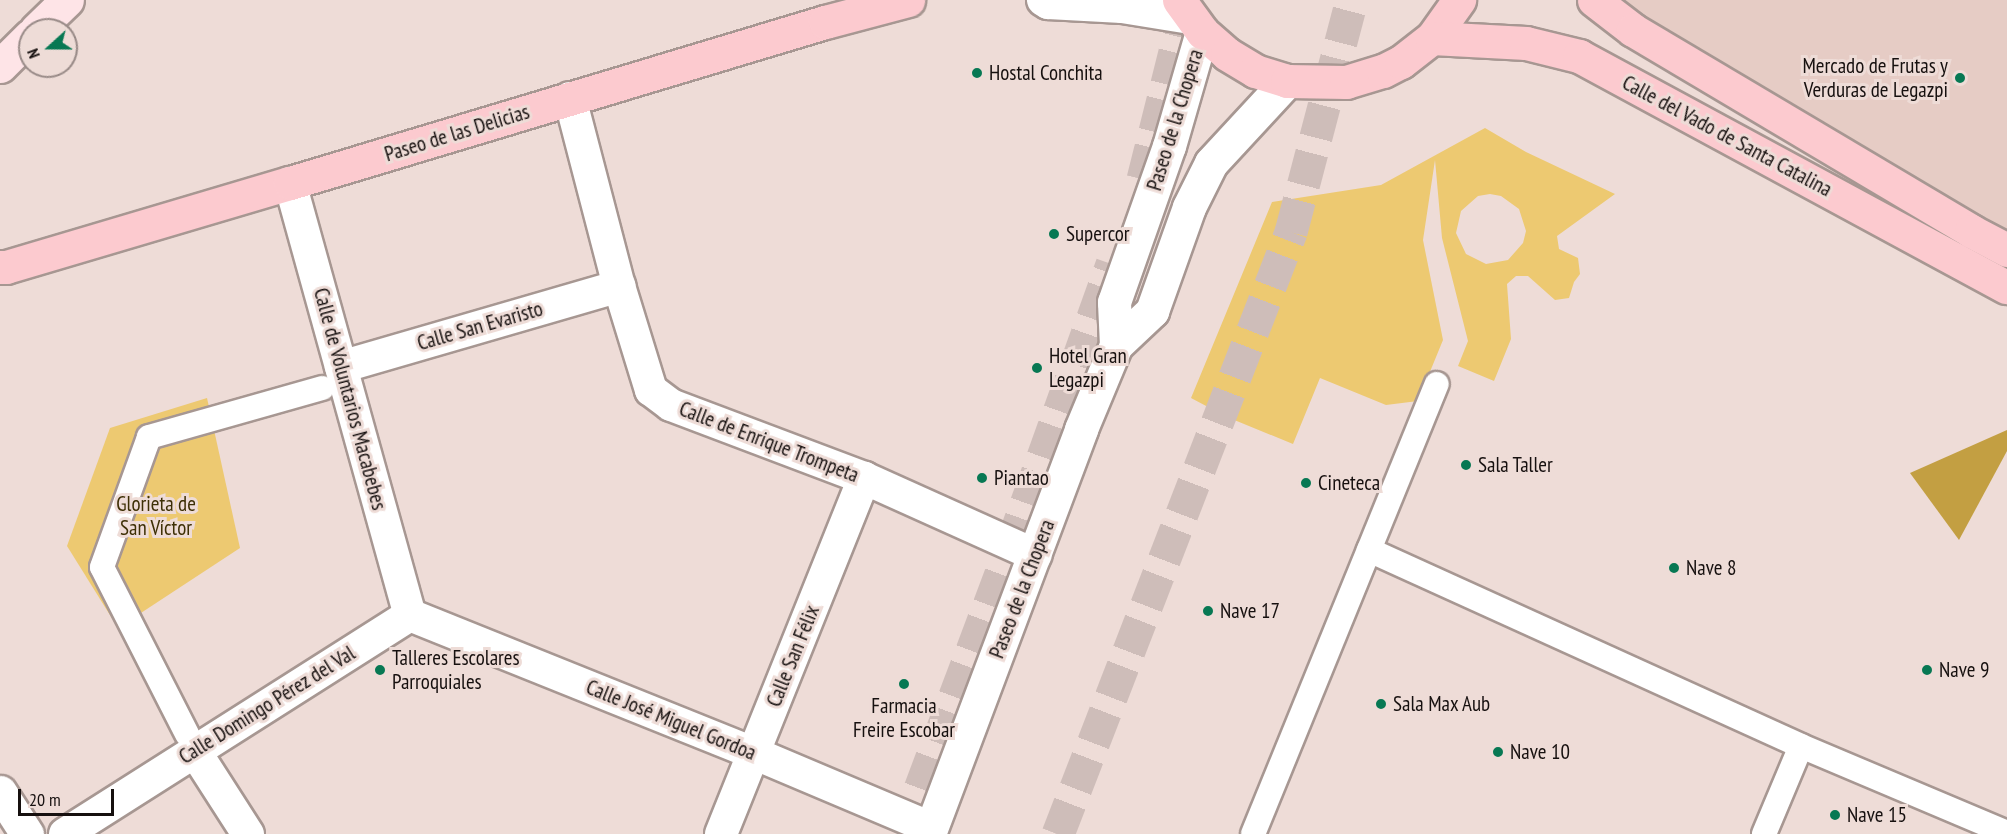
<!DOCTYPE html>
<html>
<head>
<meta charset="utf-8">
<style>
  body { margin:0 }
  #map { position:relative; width:2007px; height:834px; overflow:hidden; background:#eedcd7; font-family:"PT Sans Narrow",sans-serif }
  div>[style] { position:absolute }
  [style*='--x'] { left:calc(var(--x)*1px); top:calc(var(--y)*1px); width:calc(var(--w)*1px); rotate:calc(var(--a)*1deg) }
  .built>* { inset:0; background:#e6ccc5 }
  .green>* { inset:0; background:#edc971 }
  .forest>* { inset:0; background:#c39f42 }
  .motorway-tunnel>* { height:33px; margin-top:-16.5px; transform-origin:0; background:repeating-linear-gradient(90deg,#cebdb9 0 33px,transparent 0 49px) }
  .roads { filter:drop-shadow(2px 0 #a79792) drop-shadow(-2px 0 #a79792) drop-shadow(0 2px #a79792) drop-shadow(0 -2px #a79792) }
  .pedestrian>* { height:24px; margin:-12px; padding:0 12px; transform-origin:12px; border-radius:12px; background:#fff }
  .minor>* { height:32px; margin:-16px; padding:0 16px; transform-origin:16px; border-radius:16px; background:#fff }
  .tertiary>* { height:33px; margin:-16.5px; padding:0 16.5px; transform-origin:16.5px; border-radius:16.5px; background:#fff }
  .secondary>* { height:33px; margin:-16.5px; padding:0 16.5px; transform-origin:16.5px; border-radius:16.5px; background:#fee4e7 }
  .primary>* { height:33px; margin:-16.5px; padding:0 16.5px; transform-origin:16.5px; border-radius:16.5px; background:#fccacf }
  .dots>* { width:16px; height:16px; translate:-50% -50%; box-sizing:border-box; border:3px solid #eedcd7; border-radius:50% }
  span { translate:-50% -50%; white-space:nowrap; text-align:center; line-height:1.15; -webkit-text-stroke:6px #eedcd7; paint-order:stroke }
  .poi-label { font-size:21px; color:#16100f }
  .right { translate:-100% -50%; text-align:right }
  .left { translate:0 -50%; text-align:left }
  .street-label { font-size:21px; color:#16100f }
  .park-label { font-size:21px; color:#3d2f05 }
  .north { position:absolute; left:18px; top:18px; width:60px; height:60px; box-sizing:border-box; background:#eedcd7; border:2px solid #988a87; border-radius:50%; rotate:249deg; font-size:16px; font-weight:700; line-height:24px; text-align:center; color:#16100f }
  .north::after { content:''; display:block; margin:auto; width:21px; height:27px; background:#077853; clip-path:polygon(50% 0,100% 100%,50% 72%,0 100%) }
  .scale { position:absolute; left:18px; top:789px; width:96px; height:27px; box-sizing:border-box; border:3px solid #16100f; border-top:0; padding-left:8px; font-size:18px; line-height:21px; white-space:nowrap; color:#16100f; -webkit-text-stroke:4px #eedcd7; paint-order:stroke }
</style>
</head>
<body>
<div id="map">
  <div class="built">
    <i style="clip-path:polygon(1594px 0,2007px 0,2007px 249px)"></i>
  </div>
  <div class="green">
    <i style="clip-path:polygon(evenodd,1485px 128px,1526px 152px,1615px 194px,1557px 236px,1559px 249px,1578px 258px,1580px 274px,1574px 282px,1569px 298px,1555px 300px,1528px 276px,1516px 276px,1507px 284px,1511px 339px,1494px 381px,1458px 366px,1468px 341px,1442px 238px,1435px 160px,1423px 240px,1443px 340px,1418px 401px,1386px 405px,1320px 378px,1293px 444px,1227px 417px,1191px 398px,1272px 202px,1381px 185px,1485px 128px,1490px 194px,1501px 196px,1519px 209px,1526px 231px,1523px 243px,1508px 260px,1486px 264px,1466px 254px,1456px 233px,1461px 211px,1478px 196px,1490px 194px)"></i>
    <i style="clip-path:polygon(207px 398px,240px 548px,118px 628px,67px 546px,110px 428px)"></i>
  </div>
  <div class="forest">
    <i style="clip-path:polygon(2007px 430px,2007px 451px,1959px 540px,1910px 473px)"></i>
  </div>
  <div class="motorway-tunnel">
    <i style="--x:1143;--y:179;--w:185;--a:-75.9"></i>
    <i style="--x:903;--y:834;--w:304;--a:-69.4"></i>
    <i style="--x:1010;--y:549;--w:303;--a:-70.3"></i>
    <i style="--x:1058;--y:834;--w:646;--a:-68.84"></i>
    <i style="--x:1291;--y:232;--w:240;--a:-75.3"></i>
  </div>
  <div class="roads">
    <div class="pedestrian">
      <i style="--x:1369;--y:550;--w:474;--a:24.4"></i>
      <i style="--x:1801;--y:746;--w:224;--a:22.9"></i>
      <i style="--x:187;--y:734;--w:187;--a:-117"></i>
      <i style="--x:102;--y:567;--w:138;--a:-70.1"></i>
      <i style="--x:149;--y:437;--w:180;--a:-15.8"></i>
      <i style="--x:1253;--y:834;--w:486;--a:-67.8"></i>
      <i style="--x:1764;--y:834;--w:95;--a:-67.2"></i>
    </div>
    <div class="minor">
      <i style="--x:1043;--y:0;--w:6;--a:31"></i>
      <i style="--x:1048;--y:3;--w:74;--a:3.1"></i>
      <i style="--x:1122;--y:7;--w:69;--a:9.2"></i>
      <i style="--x:570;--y:98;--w:194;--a:75.4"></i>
      <i style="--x:619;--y:286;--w:109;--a:72.9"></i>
      <i style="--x:651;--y:390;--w:25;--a:37"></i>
      <i style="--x:671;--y:405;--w:206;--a:20.7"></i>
      <i style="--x:864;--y:478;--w:188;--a:24.2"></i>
      <i style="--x:290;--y:183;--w:448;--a:74.5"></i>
      <i style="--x:341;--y:367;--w:290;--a:-16.2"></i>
      <i style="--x:410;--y:615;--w:360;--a:21.9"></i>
      <i style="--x:744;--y:749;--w:203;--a:22.9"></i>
      <i style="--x:194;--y:750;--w:100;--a:57.3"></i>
      <i style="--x:65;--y:834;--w:409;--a:-32.4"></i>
      <i style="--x:721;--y:834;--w:384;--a:-68.1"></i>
    </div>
    <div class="tertiary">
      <i style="--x:1116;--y:345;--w:43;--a:-92.7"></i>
      <i style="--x:1114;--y:302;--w:165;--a:-70.6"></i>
      <i style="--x:1169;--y:146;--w:119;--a:-73.9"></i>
      <i style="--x:0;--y:792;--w:50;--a:57.3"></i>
      <i style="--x:929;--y:834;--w:433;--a:-69.4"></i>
      <i style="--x:1081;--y:429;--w:91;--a:-67.4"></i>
      <i style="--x:1116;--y:345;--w:50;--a:-43.4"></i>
      <i style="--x:1152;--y:311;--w:110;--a:-70.4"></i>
      <i style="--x:1189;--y:207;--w:49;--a:-63.4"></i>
      <i style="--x:1211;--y:163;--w:112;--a:-47.2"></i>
    </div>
    <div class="secondary">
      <i style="--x:36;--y:30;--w:43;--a:-44.1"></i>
      <i style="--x:0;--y:66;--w:42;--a:-45"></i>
    </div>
    <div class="primary">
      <i style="--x:1179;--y:0;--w:39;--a:54"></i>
      <i style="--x:1202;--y:32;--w:33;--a:41"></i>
      <i style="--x:1227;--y:54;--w:33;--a:31"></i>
      <i style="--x:1255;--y:71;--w:34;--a:17"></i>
      <i style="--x:1287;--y:81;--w:59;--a:1"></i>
      <i style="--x:1346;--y:82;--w:39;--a:-17"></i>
      <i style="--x:1383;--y:71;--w:20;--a:-27"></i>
      <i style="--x:1401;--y:62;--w:39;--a:-38"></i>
      <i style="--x:1432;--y:38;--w:47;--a:-54.6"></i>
      <i style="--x:1594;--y:0;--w:49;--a:37.6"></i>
      <i style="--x:1633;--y:30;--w:393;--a:30.7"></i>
      <i style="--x:1971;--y:231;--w:41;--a:27.8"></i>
      <i style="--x:1432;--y:38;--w:94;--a:3"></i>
      <i style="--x:1526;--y:43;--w:55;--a:13.8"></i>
      <i style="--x:1579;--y:56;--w:486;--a:28.4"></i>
      <i style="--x:0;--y:267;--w:6;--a:0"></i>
      <i style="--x:6;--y:267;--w:296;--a:-16.5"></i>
      <i style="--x:290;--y:183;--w:559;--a:-16.75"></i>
      <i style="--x:825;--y:22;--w:86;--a:-14.8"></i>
    </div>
  </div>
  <div class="dots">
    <i style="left:977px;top:73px;background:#077853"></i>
    <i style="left:1960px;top:78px;background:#077853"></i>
    <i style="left:1054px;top:234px;background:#077853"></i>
    <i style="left:1037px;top:368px;background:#077853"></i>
    <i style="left:1466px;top:465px;background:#077853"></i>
    <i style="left:982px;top:478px;background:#077853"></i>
    <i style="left:1306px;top:483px;background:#077853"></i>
    <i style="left:1674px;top:568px;background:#077853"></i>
    <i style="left:1208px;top:611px;background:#077853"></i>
    <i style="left:380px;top:670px;background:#077853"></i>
    <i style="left:1927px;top:670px;background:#077853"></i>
    <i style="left:904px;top:684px;background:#077853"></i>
    <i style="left:1381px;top:704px;background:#077853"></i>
    <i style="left:1498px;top:752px;background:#077853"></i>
    <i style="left:1835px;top:815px;background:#077853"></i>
  </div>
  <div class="poi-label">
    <span class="right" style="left:1948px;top:78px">Mercado de Frutas y<br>Verduras de Legazpi</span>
    <span class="left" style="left:989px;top:73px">Hostal Conchita</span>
    <span class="left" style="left:1066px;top:234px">Supercor</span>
    <span class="left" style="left:1049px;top:368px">Hotel Gran<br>Legazpi</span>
    <span class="left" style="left:1478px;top:465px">Sala Taller</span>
    <span class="left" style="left:994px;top:478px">Piantao</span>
    <span class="left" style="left:1318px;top:483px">Cineteca</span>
    <span class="left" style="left:1686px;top:568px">Nave 8</span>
    <span class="left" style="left:1220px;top:611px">Nave 17</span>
    <span class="left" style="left:392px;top:670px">Talleres Escolares<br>Parroquiales</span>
    <span class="left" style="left:1939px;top:670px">Nave 9</span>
    <span class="left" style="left:1393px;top:704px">Sala Max Aub</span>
    <span style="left:904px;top:718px">Farmacia<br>Freire Escobar</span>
    <span class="left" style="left:1510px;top:752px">Nave 10</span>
    <span class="left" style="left:1847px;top:815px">Nave 15</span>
  </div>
  <div class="street-label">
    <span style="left:1175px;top:120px;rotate:-73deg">Paseo de la Chopera</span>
    <span style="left:457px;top:133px;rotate:-17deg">Paseo de las Delicias</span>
    <span style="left:1727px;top:136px;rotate:28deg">Calle del Vado de Santa Catalina</span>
    <span style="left:480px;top:326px;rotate:-16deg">Calle San Evaristo</span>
    <span style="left:350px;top:399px;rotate:75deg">Calle de Voluntarios Macabebes</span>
    <span style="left:769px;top:442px;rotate:21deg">Calle de Enrique Trompeta</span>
    <span style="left:1022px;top:589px;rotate:-69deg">Paseo de la Chopera</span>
    <span style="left:793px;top:656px;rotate:-68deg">Calle San Félix</span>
    <span style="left:267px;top:705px;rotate:-32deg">Calle Domingo Pérez del Val</span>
    <span style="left:671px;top:720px;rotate:22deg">Calle José Miguel Gordoa</span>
  </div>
  <div class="park-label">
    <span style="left:156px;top:516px">Glorieta de<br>San Víctor</span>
  </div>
  <div class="north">N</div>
  <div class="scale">20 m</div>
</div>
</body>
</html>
